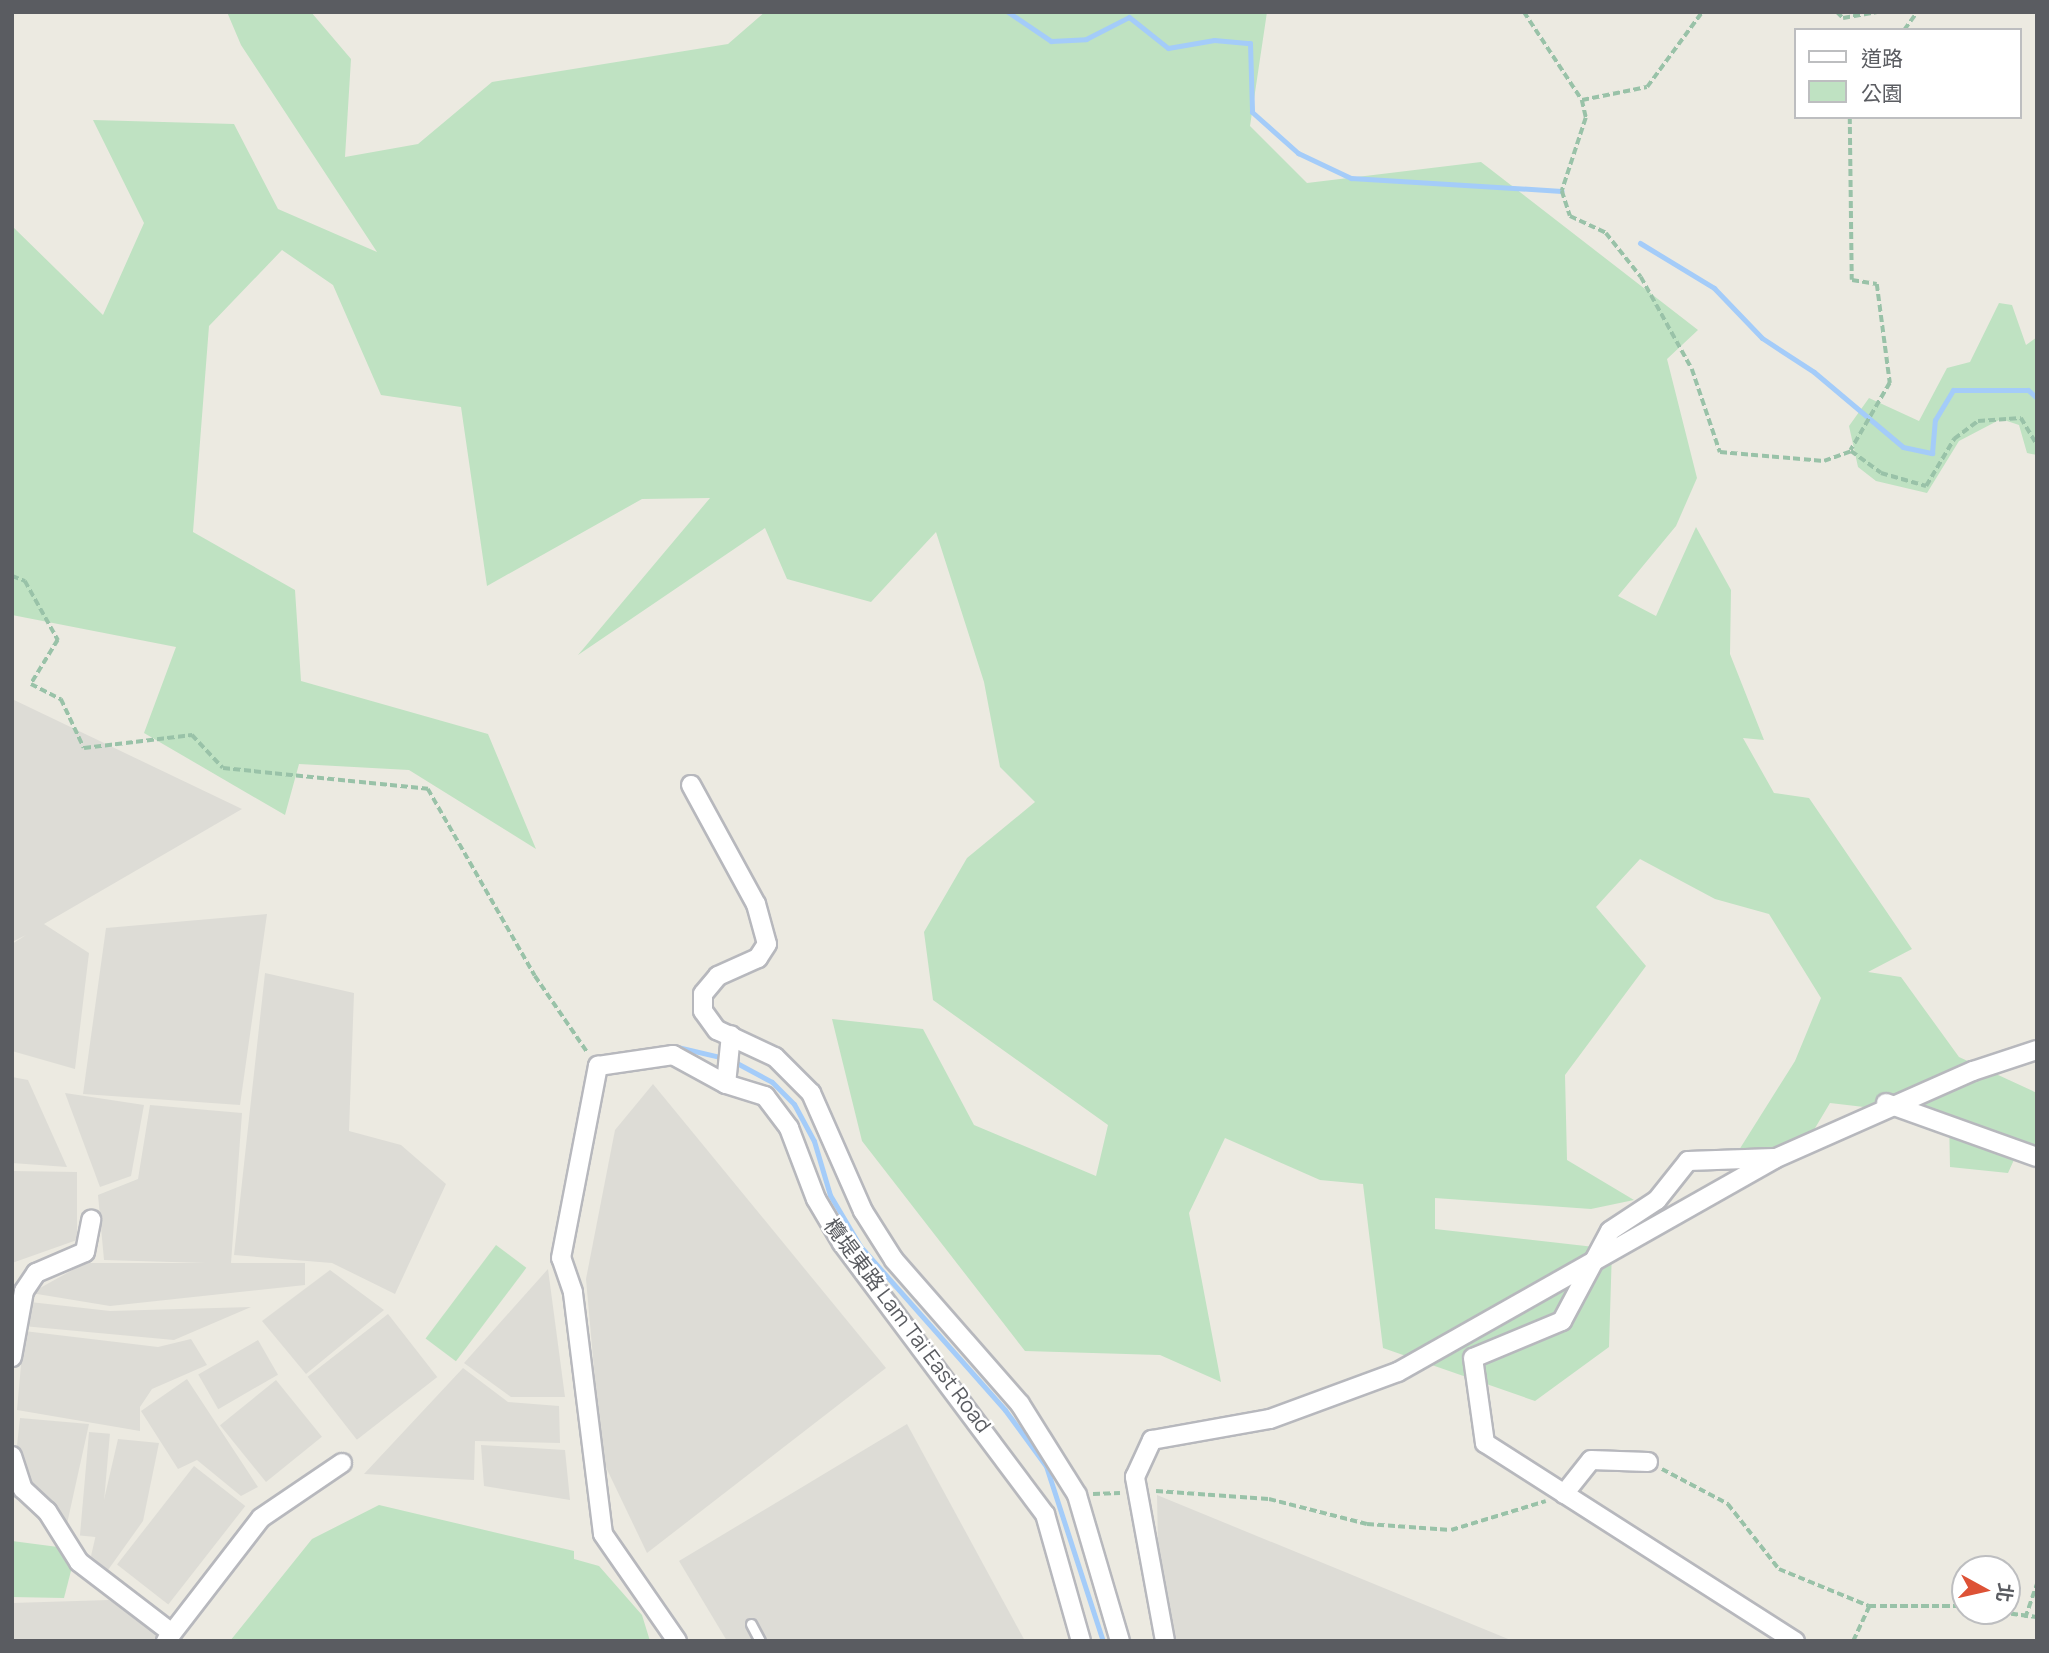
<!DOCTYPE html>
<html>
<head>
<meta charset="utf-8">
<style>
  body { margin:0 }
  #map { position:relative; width:2049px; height:1653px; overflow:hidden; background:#eceae1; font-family:Manrope,"Noto Sans TC",sans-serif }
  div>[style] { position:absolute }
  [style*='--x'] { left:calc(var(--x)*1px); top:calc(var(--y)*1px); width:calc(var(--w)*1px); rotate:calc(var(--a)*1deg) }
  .industrial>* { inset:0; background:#dddcd6; transform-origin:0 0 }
  .green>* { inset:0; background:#bfe2c2; transform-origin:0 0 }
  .stream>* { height:5px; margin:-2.5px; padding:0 2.5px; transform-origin:2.5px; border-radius:2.5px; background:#a4ccf9 }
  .path>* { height:3.5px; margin-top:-1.75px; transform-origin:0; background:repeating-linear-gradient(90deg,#99c2a8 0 7px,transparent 0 10.5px) }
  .roads { filter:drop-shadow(2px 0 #b7b8bd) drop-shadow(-2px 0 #b7b8bd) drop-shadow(0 2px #b7b8bd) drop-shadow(0 -2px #b7b8bd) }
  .service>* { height:9px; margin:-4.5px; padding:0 4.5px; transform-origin:4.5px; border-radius:4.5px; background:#fff }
  .minor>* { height:18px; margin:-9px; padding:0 9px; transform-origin:9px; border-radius:9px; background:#fff }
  span { translate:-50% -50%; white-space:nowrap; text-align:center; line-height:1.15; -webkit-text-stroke:5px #fff; paint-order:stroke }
  .street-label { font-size:21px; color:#5a5c61 }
  .frame { position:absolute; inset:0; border:14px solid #5a5c61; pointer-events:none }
  .legend { position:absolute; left:1794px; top:28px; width:228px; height:91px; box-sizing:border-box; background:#fff; border:2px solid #bdbec0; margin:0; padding:9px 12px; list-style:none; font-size:21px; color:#5a5c61 }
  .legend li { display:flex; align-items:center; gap:14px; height:35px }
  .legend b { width:35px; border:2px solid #bdbec0 }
  .north { position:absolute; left:1951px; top:1555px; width:70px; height:70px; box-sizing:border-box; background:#fff; border:2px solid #bdbec0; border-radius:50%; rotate:98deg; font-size:19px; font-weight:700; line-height:28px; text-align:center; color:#5a5c61 }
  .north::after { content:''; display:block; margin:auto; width:24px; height:32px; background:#dd5236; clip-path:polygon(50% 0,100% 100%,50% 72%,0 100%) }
</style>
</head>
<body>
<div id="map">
  <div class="industrial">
    <i style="clip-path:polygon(12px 699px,242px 809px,44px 924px,89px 953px,75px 1069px,12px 1051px,12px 944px,26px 935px,12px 942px)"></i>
    <i style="clip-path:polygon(267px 914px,240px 1105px,83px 1094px,106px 928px)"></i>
    <i style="clip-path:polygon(265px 973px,354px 993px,349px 1131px,401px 1145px,446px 1184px,395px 1294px,332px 1263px,234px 1255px)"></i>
    <i style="clip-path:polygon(12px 1077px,28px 1080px,67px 1167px,12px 1163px)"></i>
    <i style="clip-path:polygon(653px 1084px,886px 1368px,647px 1553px,602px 1459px,586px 1279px,615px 1130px)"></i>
    <i style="clip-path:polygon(65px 1093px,144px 1105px,131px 1176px,100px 1187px)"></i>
    <i style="clip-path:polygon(150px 1105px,242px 1113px,231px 1263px,305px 1263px,305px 1285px,110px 1306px,31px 1293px,85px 1263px,206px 1263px,104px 1260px,98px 1195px,138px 1179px)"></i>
    <i style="clip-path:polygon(12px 1171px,77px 1172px,77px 1240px,12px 1263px)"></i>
    <i style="clip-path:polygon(548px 1269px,565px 1397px,511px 1397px,464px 1363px)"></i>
    <i style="clip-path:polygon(330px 1270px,384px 1310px,306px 1374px,262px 1321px)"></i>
    <i style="clip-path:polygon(30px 1302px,110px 1311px,251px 1307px,174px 1340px,23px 1326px)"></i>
    <i style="left:388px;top:1314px;width:80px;height:102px;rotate:52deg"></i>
    <i style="clip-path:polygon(24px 1331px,158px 1347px,191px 1339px,207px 1365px,152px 1389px,140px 1407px,140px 1431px,17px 1410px)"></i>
    <i style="left:258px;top:1340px;width:40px;height:69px;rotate:60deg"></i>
    <i style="clip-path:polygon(463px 1368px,508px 1402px,559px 1406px,560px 1443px,475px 1441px,474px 1480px,364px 1474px)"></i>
    <i style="clip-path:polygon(187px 1379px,258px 1487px,241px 1496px,197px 1460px,178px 1469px,141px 1411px)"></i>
    <i style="left:276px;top:1380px;width:73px;height:72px;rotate:51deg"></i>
    <i style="clip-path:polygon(20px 1418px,89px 1424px,65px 1533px,12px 1492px)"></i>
    <i style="clip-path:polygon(907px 1424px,1025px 1641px,727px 1641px,679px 1561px)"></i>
    <i style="left:89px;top:1432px;width:21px;height:104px;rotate:5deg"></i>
    <i style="clip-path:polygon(118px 1439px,159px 1443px,143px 1521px,108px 1570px,91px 1556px)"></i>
    <i style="clip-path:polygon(481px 1445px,565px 1450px,570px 1500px,484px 1486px)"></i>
    <i style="left:194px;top:1466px;width:65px;height:125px;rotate:38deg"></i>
    <i style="clip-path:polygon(1157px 1495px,1513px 1641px,1160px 1641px)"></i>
    <i style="clip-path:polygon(109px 1600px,177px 1641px,12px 1641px,12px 1603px)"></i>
  </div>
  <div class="green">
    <i style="clip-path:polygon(227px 12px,311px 12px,351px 59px,345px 157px,418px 144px,492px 82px,728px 44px,765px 12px,1267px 12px,1250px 126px,1307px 183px,1481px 162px,1698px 330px,1667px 359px,1697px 478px,1676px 526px,1618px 596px,1656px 616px,1696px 527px,1731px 590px,1730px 654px,1764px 740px,1743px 738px,1774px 793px,1809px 798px,1912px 949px,1868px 972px,1901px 977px,1959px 1057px,2037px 1093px,2037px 1153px,2018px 1151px,2008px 1173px,1950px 1167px,1949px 1117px,1830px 1103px,1799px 1155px,1739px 1150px,1795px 1061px,1821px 998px,1769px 914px,1715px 899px,1640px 859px,1596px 907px,1646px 966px,1565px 1075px,1567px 1160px,1634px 1200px,1591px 1209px,1435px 1198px,1435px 1229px,1612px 1249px,1609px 1347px,1535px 1401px,1383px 1348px,1363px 1184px,1320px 1180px,1225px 1138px,1189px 1213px,1221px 1382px,1160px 1355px,1025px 1351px,862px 1141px,832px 1019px,923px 1029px,974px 1125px,1096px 1176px,1108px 1125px,933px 1000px,924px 932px,967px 858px,1035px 802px,1000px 767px,984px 682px,936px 532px,871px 602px,787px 579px,765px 528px,578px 655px,710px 498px,642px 499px,487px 586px,461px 407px,381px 395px,333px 285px,282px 250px,209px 326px,193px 532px,295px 590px,301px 681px,488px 734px,536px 849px,409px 770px,299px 764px,285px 815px,144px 733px,176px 647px,12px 615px,12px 226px,103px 315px,144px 223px,93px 120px,234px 124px,278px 209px,377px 252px,241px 45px)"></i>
    <i style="clip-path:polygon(1999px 303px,2012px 305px,2026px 345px,2037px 337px,2037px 455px,2027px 453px,2019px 425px,2001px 419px,1959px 441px,1927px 493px,1876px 481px,1858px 467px,1849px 426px,1869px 398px,1919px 421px,1947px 368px,1970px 362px)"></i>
    <i style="left:496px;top:1245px;width:38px;height:117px;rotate:37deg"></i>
    <i style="clip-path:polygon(379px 1505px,574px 1551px,574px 1559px,599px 1566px,642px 1615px,650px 1641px,230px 1641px,312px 1539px)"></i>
    <i style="clip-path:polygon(12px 1541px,58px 1547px,72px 1567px,64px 1598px,12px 1597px)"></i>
  </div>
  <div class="stream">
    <i style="--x:1008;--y:12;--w:52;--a:34"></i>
    <i style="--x:1051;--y:41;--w:35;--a:-3"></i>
    <i style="--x:1086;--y:39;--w:48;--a:-27.1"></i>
    <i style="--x:1129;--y:17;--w:50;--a:38.5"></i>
    <i style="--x:1168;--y:48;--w:47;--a:-9.9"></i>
    <i style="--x:1214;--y:40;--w:36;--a:5"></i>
    <i style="--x:1250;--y:43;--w:69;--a:88.3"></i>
    <i style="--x:1252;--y:112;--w:62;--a:41.7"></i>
    <i style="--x:1298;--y:153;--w:59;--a:25.3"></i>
    <i style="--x:1351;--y:178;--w:211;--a:3.5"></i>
    <i style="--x:1640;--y:243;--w:87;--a:31.3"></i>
    <i style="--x:1714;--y:288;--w:69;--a:46.2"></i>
    <i style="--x:1762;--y:338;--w:62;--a:33.2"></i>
    <i style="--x:1814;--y:372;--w:116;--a:40.1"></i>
    <i style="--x:1903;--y:447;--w:30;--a:12"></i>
    <i style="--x:1932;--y:453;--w:33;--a:-85"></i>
    <i style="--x:1935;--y:420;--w:35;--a:-59"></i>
    <i style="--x:1953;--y:390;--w:75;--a:0"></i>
    <i style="--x:2028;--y:390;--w:12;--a:42"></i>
    <i style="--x:673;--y:1046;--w:52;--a:13.2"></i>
    <i style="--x:733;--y:1061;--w:44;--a:28.3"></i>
    <i style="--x:772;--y:1082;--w:31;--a:45"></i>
    <i style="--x:794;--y:1104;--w:42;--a:61.6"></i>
    <i style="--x:814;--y:1141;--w:56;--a:73.5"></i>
    <i style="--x:830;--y:1195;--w:59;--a:59.5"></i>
    <i style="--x:860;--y:1246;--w:219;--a:48.5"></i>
    <i style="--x:1005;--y:1410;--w:69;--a:53.8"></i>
    <i style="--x:1046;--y:1466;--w:184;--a:72"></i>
  </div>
  <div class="path">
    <i style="--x:1524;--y:12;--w:105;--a:56.6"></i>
    <i style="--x:1582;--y:100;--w:18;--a:77"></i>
    <i style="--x:1586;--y:118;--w:77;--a:108.2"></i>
    <i style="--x:1562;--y:191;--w:26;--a:72"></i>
    <i style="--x:1570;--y:216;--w:40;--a:25"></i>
    <i style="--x:1606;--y:233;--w:56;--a:51.5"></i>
    <i style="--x:1641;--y:277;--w:105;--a:61"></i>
    <i style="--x:1692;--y:369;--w:88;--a:71.4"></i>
    <i style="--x:1720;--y:452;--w:104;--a:4.9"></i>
    <i style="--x:1824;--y:461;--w:29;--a:-20"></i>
    <i style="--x:1851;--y:451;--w:37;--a:36"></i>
    <i style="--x:1881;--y:473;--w:47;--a:16.1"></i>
    <i style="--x:1926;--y:486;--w:55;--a:-59.2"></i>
    <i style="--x:1954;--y:439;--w:30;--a:-37"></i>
    <i style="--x:1978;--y:421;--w:43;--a:-4"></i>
    <i style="--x:2021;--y:418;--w:31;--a:59"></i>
    <i style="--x:1837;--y:12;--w:8;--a:45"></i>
    <i style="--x:1843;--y:18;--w:36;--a:-10"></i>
    <i style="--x:1904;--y:30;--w:22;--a:-54"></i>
    <i style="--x:1582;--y:100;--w:66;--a:-11.3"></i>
    <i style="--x:1647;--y:87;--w:93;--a:-53.7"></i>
    <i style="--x:1850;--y:117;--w:163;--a:89.3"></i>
    <i style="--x:1852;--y:280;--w:25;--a:9"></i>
    <i style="--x:1877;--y:284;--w:100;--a:82.5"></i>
    <i style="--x:1890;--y:383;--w:78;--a:120.2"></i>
    <i style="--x:12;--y:576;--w:14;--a:21"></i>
    <i style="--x:25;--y:581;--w:68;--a:60.8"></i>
    <i style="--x:58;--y:640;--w:52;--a:121.5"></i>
    <i style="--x:31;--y:684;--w:34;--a:27"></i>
    <i style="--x:61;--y:699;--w:54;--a:64.9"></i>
    <i style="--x:84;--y:748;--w:109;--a:-6.9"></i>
    <i style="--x:192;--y:735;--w:45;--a:46.8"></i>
    <i style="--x:223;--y:768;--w:206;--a:5.8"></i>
    <i style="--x:428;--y:789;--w:215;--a:60.2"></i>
    <i style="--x:535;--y:976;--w:93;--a:55.5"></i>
    <i style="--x:1662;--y:1469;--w:75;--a:27.9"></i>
    <i style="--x:1728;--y:1504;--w:83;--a:51.9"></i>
    <i style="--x:1779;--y:1569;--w:97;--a:22.3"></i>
    <i style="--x:1869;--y:1606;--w:96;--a:0"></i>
    <i style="--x:1156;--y:1491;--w:113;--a:4"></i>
    <i style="--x:1269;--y:1499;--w:101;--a:14.3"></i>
    <i style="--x:1367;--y:1524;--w:84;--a:4.1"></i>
    <i style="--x:1451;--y:1530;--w:99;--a:-17"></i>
    <i style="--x:1093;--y:1494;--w:27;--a:-2"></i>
    <i style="--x:1990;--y:1611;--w:47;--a:7.3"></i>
    <i style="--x:2025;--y:1618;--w:37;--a:-71"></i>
    <i style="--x:1853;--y:1641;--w:38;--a:-65"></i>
  </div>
  <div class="roads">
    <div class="service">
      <i style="--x:751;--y:1624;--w:19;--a:62"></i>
    </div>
    <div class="minor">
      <i style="--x:691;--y:785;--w:136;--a:61.4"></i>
      <i style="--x:756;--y:904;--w:41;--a:74.6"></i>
      <i style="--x:767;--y:944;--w:17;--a:123"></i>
      <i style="--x:758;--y:958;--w:44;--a:155.8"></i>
      <i style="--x:718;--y:976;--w:23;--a:130"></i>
      <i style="--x:703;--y:994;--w:17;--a:90"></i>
      <i style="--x:703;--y:1011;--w:24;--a:54"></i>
      <i style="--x:717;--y:1030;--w:64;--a:25"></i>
      <i style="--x:775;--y:1057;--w:51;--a:45"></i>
      <i style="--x:811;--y:1093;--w:129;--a:66.2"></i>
      <i style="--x:863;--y:1211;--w:58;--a:57.7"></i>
      <i style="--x:894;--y:1260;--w:191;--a:48.8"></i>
      <i style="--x:1020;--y:1404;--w:107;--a:57.9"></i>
      <i style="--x:1077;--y:1495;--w:152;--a:73.6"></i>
      <i style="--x:726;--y:1084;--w:49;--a:-84.2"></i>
      <i style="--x:1886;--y:1103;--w:160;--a:19.7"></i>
      <i style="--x:1774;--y:1158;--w:86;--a:178"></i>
      <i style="--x:1688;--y:1161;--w:50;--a:128.5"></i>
      <i style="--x:1657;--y:1200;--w:56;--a:146.6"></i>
      <i style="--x:1610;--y:1231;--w:102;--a:118.1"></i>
      <i style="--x:1562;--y:1321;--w:96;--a:157.4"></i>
      <i style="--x:1473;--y:1358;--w:86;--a:82"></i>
      <i style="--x:1485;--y:1443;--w:368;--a:32.6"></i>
      <i style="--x:12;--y:1357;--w:67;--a:-79.7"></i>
      <i style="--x:24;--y:1291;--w:22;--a:-56"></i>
      <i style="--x:36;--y:1273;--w:53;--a:-23.2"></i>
      <i style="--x:85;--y:1252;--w:33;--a:-79"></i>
      <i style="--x:12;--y:1456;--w:35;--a:72"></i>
      <i style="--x:23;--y:1489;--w:33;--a:43"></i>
      <i style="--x:47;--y:1511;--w:60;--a:57.9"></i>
      <i style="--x:79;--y:1562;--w:117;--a:37.4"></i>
      <i style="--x:1564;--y:1494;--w:43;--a:-51.5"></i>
      <i style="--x:1591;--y:1460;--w:57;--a:2"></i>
      <i style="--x:166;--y:1641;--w:155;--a:-52.3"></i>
      <i style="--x:261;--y:1518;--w:98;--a:-34.2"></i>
      <i style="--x:677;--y:1641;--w:130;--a:-124.7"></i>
      <i style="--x:603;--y:1534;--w:244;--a:-97.1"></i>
      <i style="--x:573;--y:1292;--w:36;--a:-109"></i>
      <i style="--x:561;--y:1258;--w:196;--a:-79.1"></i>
      <i style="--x:598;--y:1066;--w:76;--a:-8.3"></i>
      <i style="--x:673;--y:1055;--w:60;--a:28.7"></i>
      <i style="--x:726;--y:1084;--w:41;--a:17.1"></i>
      <i style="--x:765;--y:1096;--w:40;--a:53"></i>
      <i style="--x:789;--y:1128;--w:76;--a:69.2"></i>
      <i style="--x:816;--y:1199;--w:51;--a:59.4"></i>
      <i style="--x:842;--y:1243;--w:339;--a:53.2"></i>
      <i style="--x:1045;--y:1514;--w:132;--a:74.2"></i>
      <i style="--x:1165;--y:1641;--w:167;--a:-100.4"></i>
      <i style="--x:1135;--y:1477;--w:41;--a:-65.3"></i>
      <i style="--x:1152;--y:1440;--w:120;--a:-10.1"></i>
      <i style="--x:1270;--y:1419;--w:136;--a:-20.2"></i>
      <i style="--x:1398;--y:1372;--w:432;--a:-29.5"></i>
      <i style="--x:1774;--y:1159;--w:218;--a:-23.9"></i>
      <i style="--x:1973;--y:1071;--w:67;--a:-18.2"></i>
    </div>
  </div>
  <div class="street-label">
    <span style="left:908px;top:1325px;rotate:53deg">欖堤東路 Lam Tai East Road</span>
  </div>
  <div class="frame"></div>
  <ul class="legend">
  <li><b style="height:9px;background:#fff"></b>道路</li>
  <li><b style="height:19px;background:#bfe2c2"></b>公園</li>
  </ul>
  <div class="north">北</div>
</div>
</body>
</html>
